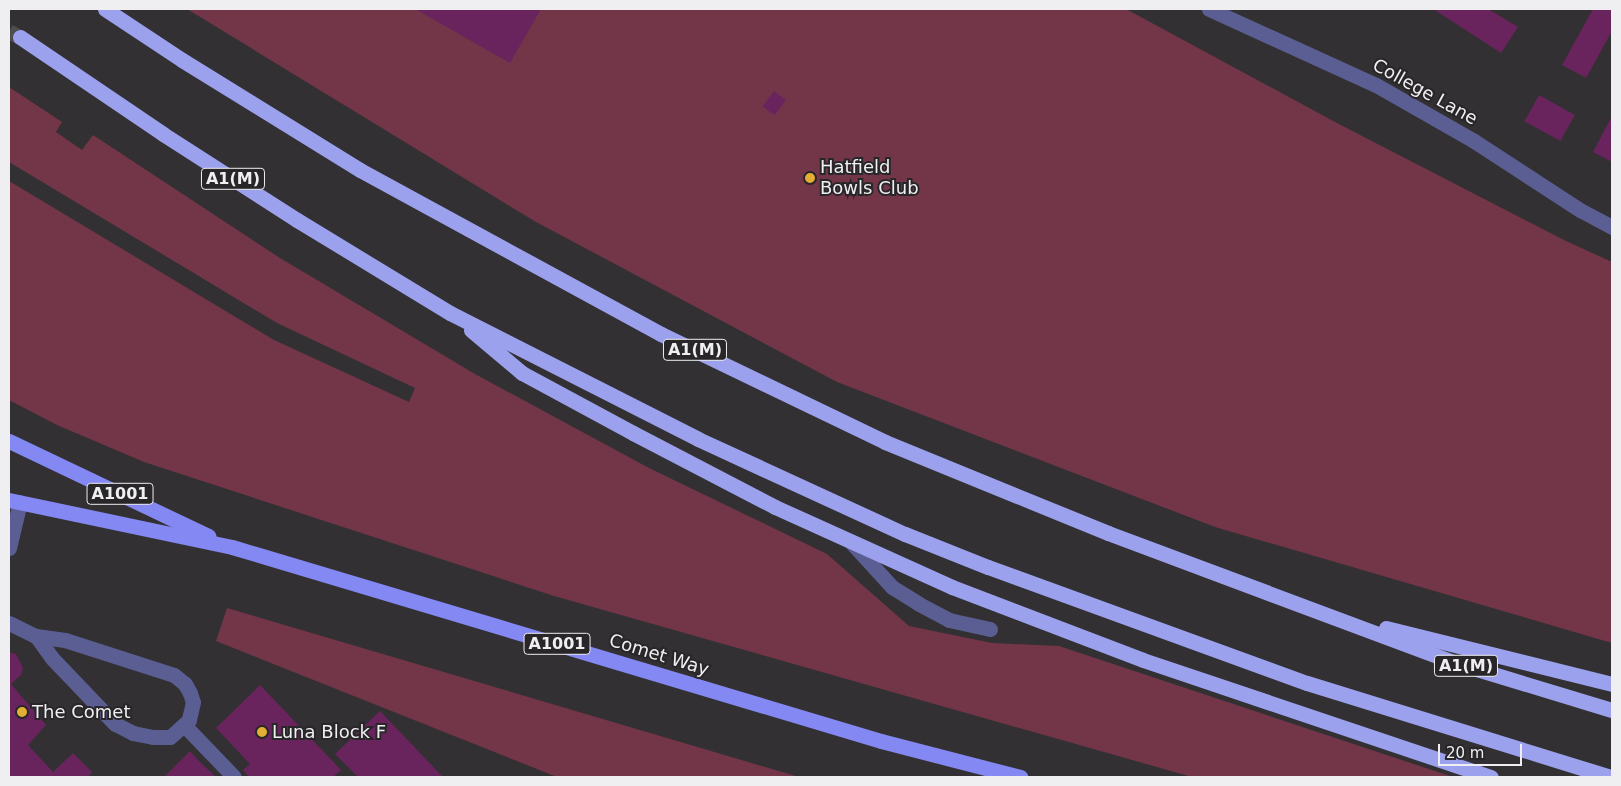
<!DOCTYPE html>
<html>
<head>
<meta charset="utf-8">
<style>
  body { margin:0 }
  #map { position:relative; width:1621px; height:786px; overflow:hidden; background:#323033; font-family:"DejaVu Sans",sans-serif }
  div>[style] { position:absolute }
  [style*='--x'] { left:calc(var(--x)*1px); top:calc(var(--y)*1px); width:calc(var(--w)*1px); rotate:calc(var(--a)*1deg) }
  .green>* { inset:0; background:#733548 }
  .building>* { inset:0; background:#69245d; transform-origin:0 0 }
  .highway-tunnel>* { height:15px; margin-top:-7.5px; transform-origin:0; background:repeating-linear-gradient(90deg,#4e4c4f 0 15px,transparent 0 23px) }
  .lane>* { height:15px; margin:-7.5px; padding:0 7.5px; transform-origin:7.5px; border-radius:7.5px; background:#5b5e92 }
  .street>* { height:15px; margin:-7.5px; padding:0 7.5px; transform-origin:7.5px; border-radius:7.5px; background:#5b5e92 }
  .primary>* { height:15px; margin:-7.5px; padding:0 7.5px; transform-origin:7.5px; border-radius:7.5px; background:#8488f2 }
  .highway>* { height:15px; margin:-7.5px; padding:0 7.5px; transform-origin:7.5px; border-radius:7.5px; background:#9ba1ed }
  .dots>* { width:14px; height:14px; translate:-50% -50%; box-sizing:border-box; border:2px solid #282629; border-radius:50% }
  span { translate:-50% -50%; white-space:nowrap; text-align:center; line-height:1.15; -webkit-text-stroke:4px #282629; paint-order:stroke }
  .shield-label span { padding:1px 4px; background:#282629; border:1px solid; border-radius:4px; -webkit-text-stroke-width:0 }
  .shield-label { font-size:16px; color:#efeef0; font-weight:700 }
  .street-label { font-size:18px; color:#efeef0 }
  .poi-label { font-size:18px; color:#efeef0 }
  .left { translate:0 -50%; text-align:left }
  .frame { position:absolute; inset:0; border:10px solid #efeef0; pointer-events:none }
  .scale { position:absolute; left:1438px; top:744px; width:84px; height:22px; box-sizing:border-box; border:2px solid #efeef0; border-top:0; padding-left:6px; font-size:15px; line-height:18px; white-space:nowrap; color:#efeef0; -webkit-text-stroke:4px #282629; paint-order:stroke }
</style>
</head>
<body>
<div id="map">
  <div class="green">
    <i style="clip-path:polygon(187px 9px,1126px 9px,1335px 122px,1564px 240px,1612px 262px,1612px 643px,1215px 527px,837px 382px,536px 222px)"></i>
    <i style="clip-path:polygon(9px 87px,62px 122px,56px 132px,82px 150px,93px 135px,280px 258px,475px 374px,649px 468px,827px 554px,909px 626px,992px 643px,1059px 646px,1453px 777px,1192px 777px,554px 596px,144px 462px,57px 425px,9px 400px,9px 181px,274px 340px,409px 402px,415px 388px,277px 323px,9px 162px)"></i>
    <i style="clip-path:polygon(227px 608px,799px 777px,557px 777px,216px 641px)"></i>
  </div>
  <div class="building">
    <i style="clip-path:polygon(415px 9px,541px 9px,510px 63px)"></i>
    <i style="clip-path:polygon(1433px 9px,1488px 9px,1518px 27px,1501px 53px)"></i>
    <i style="clip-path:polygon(1593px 9px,1612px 9px,1612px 31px,1586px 78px,1562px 65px)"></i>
    <i style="left:774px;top:91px;width:15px;height:19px;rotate:37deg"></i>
    <i style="left:1539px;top:95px;width:41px;height:30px;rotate:29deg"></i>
    <i style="clip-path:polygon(1612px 116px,1612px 162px,1593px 152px)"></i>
    <i style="clip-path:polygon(9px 652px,16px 654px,23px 668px,21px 675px,11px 684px,46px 725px,28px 745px,53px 772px,73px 753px,92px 772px,88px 777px,9px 777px)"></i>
    <i style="clip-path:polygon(260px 685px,341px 770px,333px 777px,249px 777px,243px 770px,250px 764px,216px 728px)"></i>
    <i style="clip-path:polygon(380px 711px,443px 777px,358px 777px,335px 754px)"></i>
    <i style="clip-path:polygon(190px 751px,198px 760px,216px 777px,164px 777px)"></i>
  </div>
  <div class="highway-tunnel">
    <i style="--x:9;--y:31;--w:13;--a:29"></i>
  </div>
  <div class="lane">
    <i style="--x:850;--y:541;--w:62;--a:47.6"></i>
    <i style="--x:892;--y:587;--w:32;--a:32"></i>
    <i style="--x:919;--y:604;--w:34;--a:28"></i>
    <i style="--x:949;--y:620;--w:42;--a:12.4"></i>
    <i style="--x:9;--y:548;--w:47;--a:-76.6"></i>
    <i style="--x:9;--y:623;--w:30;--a:26"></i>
    <i style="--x:36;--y:636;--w:29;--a:8"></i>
    <i style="--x:65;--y:640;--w:114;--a:17.8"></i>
    <i style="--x:174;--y:675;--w:14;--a:39"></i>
    <i style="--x:185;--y:684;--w:10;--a:61"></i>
    <i style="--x:190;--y:693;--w:9;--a:72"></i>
    <i style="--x:193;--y:702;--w:18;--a:103"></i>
    <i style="--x:189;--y:720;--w:25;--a:138"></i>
    <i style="--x:170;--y:737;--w:17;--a:180"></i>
    <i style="--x:153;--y:737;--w:20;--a:-169"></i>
    <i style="--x:133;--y:733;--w:20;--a:-153"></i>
    <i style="--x:115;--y:724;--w:91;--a:-133.7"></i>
    <i style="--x:52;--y:658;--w:27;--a:-126"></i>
    <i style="--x:184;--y:725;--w:35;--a:46"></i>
  </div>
  <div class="street">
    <i style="--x:1209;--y:9;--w:183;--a:24.5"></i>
    <i style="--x:1376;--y:85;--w:113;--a:29.7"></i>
    <i style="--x:1474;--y:141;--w:126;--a:33.1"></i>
    <i style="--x:1580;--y:210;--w:36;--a:28"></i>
    <i style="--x:208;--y:750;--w:37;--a:46"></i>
  </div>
  <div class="primary">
    <i style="--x:9;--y:441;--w:221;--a:25.5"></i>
    <i style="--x:9;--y:500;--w:228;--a:11.9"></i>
    <i style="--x:232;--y:547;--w:677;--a:16.64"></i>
    <i style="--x:881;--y:741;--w:144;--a:14.5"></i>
  </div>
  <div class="highway">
    <i style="--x:105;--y:9;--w:92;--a:33.5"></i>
    <i style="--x:182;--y:60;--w:209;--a:31.7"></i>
    <i style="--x:360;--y:170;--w:343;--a:28.6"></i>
    <i style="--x:661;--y:334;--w:249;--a:25.7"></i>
    <i style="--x:885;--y:442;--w:241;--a:22.2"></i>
    <i style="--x:1108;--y:533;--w:362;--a:20.5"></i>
    <i style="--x:1447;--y:660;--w:172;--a:16.9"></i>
    <i style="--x:20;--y:37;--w:173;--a:34.1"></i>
    <i style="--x:163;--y:134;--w:159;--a:32.7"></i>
    <i style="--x:297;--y:220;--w:179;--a:31.3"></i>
    <i style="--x:450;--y:313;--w:278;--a:26.9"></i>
    <i style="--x:698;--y:439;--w:228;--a:24.7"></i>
    <i style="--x:905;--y:534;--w:89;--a:21.7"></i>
    <i style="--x:988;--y:567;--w:339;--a:20"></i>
    <i style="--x:1307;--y:683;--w:317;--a:17.2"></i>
    <i style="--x:471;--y:330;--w:67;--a:40.1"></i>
    <i style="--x:522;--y:373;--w:126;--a:28.4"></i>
    <i style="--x:633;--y:433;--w:160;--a:27.5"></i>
    <i style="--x:775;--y:507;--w:194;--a:24.3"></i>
    <i style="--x:952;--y:587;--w:204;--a:20.9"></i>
    <i style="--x:1143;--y:660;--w:367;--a:18.6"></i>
    <i style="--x:1386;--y:628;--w:233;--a:13.9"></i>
  </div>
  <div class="dots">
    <i style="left:810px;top:178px;background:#e2af34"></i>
    <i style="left:22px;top:712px;background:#e2af34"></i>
    <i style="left:262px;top:732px;background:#e2af34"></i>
  </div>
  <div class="shield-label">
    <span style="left:233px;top:179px">A1(M)</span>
    <span style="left:695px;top:350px">A1(M)</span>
    <span style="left:120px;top:494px">A1001</span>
    <span style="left:557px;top:644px">A1001</span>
    <span style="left:1466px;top:666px">A1(M)</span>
  </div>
  <div class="street-label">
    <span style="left:1425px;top:92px;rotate:29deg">College Lane</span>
    <span style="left:659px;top:655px;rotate:17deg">Comet Way</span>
  </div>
  <div class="poi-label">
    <span class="left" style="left:820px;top:178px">Hatfield<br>Bowls Club</span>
    <span class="left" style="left:32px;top:712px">The Comet</span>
    <span class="left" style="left:272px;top:732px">Luna Block F</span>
  </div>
  <div class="frame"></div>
  <div class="scale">20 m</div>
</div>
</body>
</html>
